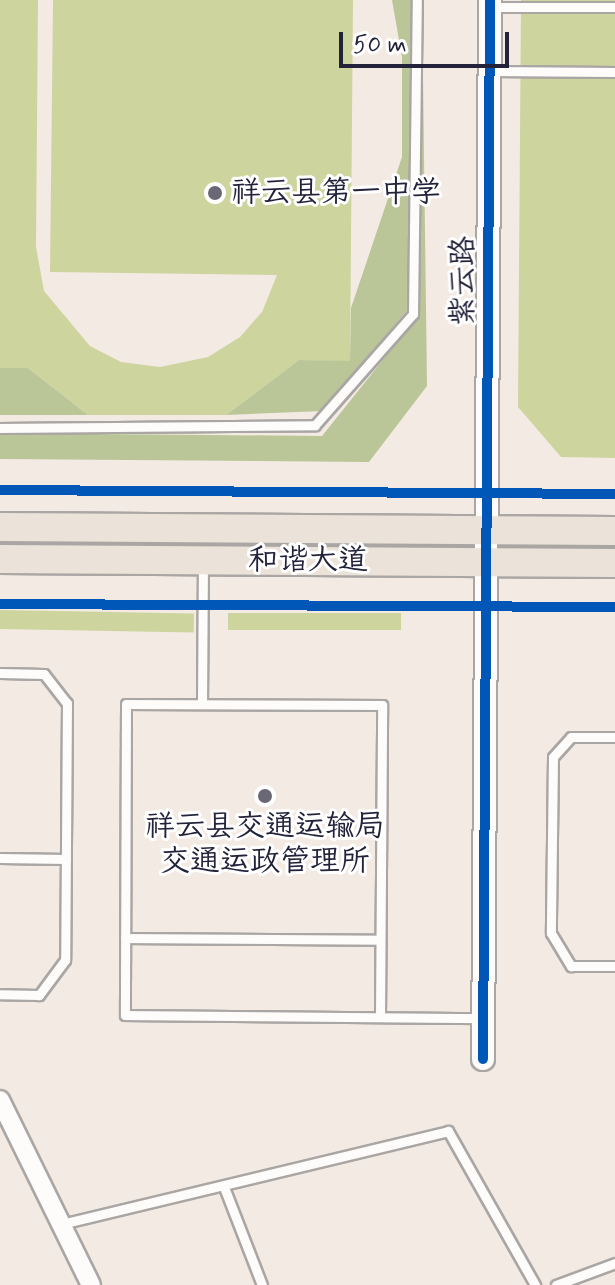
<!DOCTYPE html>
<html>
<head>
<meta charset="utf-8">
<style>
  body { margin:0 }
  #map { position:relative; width:615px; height:1285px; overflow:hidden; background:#f3ebe3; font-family:Mynerve,"LXGW WenKai TC",sans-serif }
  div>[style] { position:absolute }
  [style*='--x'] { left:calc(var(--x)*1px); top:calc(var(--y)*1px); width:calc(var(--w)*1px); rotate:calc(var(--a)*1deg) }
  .green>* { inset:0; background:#ced49e; transform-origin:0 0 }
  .forest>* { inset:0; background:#bac698 }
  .roads { filter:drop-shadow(2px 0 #aaa6a4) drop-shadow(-2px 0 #aaa6a4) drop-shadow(0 2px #aaa6a4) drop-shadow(0 -2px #aaa6a4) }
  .service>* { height:9px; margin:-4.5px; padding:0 4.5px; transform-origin:4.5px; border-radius:4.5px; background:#fdfcfb }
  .minor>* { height:18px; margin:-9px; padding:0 9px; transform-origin:9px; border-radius:9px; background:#fdfcfb }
  .tertiary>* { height:22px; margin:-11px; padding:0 11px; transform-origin:11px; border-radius:11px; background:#fdfcfb }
  .primary>* { height:28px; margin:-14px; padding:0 14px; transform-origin:14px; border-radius:14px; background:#ebe3d9 }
  .cycleway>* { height:10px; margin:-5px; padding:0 5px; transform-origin:5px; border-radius:5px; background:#0057b8 }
  .dots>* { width:22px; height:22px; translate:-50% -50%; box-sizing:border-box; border:4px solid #fff; border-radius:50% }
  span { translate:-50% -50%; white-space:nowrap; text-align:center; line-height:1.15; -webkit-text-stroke:6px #fff; paint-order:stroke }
  .poi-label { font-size:30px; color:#22223b }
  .left { translate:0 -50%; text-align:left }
  .street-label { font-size:30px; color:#22223b }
  .scale { position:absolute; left:339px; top:32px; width:170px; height:36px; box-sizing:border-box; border:4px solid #22223b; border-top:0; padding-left:10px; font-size:24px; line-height:28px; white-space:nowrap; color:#22223b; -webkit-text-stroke:6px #fff; paint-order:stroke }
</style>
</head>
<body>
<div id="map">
  <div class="green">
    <i style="clip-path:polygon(0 0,38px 0,36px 247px,44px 291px,90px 346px,121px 362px,160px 367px,208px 357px,240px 337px,262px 312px,277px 275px,50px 272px,53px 0,353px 0,350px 362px,299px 360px,226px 415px,88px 415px,28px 368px,0 368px)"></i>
    <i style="clip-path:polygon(521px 0,615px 0,615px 458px,561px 457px,518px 407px)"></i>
    <i style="left:0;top:610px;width:194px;height:19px;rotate:1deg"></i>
    <i style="left:228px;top:613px;width:173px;height:17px"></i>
  </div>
  <div class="forest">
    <i style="clip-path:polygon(392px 0,414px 0,409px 308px,323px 411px,226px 415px,299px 360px,350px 361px,351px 308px,402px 157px,402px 57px)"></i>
    <i style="clip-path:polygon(422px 0,427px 386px,369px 462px,0 459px,0 433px,322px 436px,418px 316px)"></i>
    <i style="clip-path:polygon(0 368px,28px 368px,88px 415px,0 415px)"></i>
  </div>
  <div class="roads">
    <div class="service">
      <i style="--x:490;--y:7;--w:125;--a:0"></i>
      <i style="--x:489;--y:71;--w:126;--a:0.5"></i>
      <i style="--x:0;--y:428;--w:315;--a:-0.5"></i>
      <i style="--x:315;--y:425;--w:148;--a:-48.6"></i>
      <i style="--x:413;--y:314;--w:314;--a:-89.3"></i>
      <i style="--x:0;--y:673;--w:44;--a:1.3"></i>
      <i style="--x:44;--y:674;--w:37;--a:52"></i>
      <i style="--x:67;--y:703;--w:257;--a:90.4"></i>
      <i style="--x:65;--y:960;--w:44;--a:126.6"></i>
      <i style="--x:39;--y:995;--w:39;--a:-179"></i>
      <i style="--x:202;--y:704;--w:140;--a:-89.6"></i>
      <i style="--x:615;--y:737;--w:44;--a:180"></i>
      <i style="--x:571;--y:737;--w:27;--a:132"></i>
      <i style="--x:553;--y:757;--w:176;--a:90.7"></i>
      <i style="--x:551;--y:933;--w:39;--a:59"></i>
      <i style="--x:571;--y:966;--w:44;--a:0"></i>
      <i style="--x:0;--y:858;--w:66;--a:0.9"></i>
      <i style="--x:125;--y:938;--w:255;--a:0.4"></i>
      <i style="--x:380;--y:1017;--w:312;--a:-89.6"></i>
      <i style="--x:382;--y:705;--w:256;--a:-179.8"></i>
      <i style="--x:126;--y:704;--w:311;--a:90.2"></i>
      <i style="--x:125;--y:1015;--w:358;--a:0.5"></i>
      <i style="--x:224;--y:1187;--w:105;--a:68.8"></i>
      <i style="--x:61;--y:1224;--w:398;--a:-13.5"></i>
      <i style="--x:448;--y:1131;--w:177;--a:60.5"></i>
      <i style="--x:556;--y:1285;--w:63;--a:-20.4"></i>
    </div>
    <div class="minor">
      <i style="--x:0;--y:1100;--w:206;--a:63.8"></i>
    </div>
    <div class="tertiary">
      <i style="--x:483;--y:1059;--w:1059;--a:-89.62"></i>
    </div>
    <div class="primary">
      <i style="--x:0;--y:527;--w:615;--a:0.37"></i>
      <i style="--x:0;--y:559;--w:615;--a:0.37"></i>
    </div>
  </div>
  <div class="cycleway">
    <i style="--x:0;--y:490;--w:615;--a:0.37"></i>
    <i style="--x:0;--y:604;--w:615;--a:0.28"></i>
    <i style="--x:483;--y:1059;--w:1059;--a:-89.62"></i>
  </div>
  <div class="dots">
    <i style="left:215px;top:193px;background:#6b6876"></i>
    <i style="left:265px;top:796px;background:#6b6876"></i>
  </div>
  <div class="poi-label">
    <span class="left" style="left:231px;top:193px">祥云县第一中学</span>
    <span style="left:265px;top:844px">祥云县交通运输局<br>交通运政管理所</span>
  </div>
  <div class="street-label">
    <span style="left:464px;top:281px;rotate:-90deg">紫云路</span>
    <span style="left:308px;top:561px">和谐大道</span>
  </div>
  <div class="scale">50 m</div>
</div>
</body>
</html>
